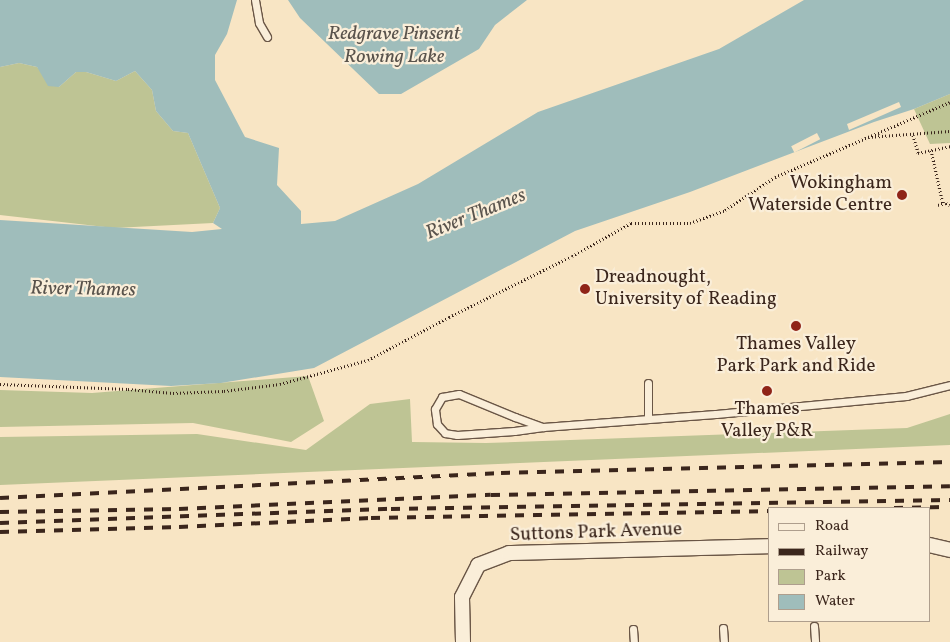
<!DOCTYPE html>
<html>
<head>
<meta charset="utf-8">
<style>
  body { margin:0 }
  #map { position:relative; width:950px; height:642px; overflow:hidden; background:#f8e5c4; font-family:Vollkorn,serif }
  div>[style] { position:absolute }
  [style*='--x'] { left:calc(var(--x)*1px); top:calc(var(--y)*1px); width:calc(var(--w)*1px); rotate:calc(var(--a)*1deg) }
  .green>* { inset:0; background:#bec494 }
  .water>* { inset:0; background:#9fbdbb }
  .pier>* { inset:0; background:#f8e5c4; transform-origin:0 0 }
  .path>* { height:3px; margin-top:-1.5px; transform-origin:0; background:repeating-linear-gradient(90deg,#3b261c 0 1px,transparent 0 3.5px) }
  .roads { filter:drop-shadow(1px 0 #6a5646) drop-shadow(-1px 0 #6a5646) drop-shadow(0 1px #6a5646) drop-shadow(0 -1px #6a5646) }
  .lane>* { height:7px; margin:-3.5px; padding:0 3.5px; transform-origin:3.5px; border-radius:3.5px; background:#faeed9 }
  .street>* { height:14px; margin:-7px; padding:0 7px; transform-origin:7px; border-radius:7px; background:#faeed9 }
  .rail>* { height:4px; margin-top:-2px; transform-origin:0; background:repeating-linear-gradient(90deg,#3b261c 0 9px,transparent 0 18px) }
  .dots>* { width:14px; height:14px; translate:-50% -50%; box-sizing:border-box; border:2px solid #faeed9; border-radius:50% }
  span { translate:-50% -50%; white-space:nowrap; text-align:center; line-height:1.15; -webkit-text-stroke:4.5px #faeed9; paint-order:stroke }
  .poi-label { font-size:19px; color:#3b261c }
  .right { translate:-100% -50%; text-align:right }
  .left { translate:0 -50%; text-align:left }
  .street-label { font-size:19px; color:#3b261c }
  .water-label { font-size:20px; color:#59534c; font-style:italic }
  .legend { position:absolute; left:768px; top:507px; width:162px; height:115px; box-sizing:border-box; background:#faeed9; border:1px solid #ae9e8d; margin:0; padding:6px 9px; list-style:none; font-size:15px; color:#3b261c }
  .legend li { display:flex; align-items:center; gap:10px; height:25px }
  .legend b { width:25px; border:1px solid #ae9e8d }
</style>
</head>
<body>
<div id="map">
  <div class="green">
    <i style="clip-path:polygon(19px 63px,37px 67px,59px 87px,76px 72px,86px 72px,116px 81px,135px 71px,152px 90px,156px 111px,173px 131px,188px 133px,220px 208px,213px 223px,114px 228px,0 215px,0 67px)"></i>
    <i style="clip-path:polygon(950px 94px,950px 143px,930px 144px,914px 109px)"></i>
    <i style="clip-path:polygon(308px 376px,324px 421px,291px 442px,193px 423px,0 427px,0 390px,92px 393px)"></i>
    <i style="clip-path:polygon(410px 399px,412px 442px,486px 443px,907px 428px,950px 414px,950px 445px,0 485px,0 437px,197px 434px,306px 450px,370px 404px)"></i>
  </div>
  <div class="water">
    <i style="clip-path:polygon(0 0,237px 0,227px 34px,215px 55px,215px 80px,245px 137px,279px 148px,277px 185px,301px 211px,301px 224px,335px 221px,418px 184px,538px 112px,719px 49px,804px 0,950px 0,950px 94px,914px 109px,874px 122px,690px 192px,575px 231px,314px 368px,221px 383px,171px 386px,0 377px,0 220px,192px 232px,222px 229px,213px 223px,220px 208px,188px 133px,173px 131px,156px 111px,152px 90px,135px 71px,116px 81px,86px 72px,76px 72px,59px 87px,48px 86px,37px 67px,19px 63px,0 67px)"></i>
    <i style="clip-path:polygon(288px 0,527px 0,495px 25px,479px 49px,401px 94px,379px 94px,300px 18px)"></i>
  </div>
  <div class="pier">
    <i style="clip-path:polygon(899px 102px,901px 107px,849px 130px,847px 124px)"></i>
    <i style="left:817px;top:133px;width:7px;height:29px;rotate:63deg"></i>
  </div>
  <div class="path">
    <i style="--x:913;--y:135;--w:19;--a:74"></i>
    <i style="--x:918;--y:153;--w:33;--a:-12"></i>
    <i style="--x:868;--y:137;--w:82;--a:-4.2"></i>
    <i style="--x:931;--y:150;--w:55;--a:77.5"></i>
    <i style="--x:938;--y:205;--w:8;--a:-14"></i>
    <i style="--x:946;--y:203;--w:4;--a:27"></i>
    <i style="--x:0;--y:384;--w:128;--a:2.2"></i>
    <i style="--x:128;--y:389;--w:45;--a:5.1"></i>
    <i style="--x:173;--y:393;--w:51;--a:-2.2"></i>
    <i style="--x:224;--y:391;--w:56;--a:-7.1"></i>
    <i style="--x:280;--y:384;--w:91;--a:-15.3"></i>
    <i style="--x:368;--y:360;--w:92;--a:-28"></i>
    <i style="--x:449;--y:317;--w:137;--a:-26.4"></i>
    <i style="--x:572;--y:256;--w:68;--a:-29.2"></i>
    <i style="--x:631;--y:223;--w:59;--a:0"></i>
    <i style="--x:690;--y:223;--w:37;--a:-20"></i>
    <i style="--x:725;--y:210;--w:60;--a:-33.4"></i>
    <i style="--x:775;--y:177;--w:190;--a:-23.2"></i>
  </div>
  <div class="roads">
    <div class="lane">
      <i style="--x:255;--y:0;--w:23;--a:80"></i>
      <i style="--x:259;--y:23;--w:16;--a:60"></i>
      <i style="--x:648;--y:383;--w:36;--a:90"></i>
      <i style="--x:459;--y:394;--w:61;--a:22.3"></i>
      <i style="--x:515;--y:417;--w:30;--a:20"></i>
      <i style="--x:543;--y:427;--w:29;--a:172"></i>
      <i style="--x:514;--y:431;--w:57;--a:176"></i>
      <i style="--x:457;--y:435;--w:12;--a:-171"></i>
      <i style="--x:445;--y:433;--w:12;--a:-132"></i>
      <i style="--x:437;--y:424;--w:15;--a:-98"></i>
      <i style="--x:435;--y:409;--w:14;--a:-60"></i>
      <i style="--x:442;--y:397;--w:17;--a:-10"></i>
      <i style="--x:543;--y:427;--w:173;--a:-4.3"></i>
      <i style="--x:716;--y:414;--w:191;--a:-5.4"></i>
      <i style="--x:906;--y:396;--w:45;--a:-14"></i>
      <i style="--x:814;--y:626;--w:16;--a:86"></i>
      <i style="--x:723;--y:628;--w:14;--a:86"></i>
      <i style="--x:633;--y:629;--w:13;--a:86"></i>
    </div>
    <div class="street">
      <i style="--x:929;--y:545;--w:22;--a:13"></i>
      <i style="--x:463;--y:642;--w:45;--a:-91.3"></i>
      <i style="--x:462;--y:597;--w:36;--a:-63"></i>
      <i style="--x:478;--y:565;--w:33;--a:-21"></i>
      <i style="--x:509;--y:553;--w:260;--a:-1.5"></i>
    </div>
  </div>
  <div class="rail">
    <i style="--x:0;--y:498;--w:502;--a:-2.86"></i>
    <i style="--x:501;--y:473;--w:449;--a:-1.4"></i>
    <i style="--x:894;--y:508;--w:51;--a:-1.1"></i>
    <i style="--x:0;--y:512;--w:179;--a:-1"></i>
    <i style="--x:179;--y:509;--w:312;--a:-2.6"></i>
    <i style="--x:491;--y:495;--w:459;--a:-1.1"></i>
    <i style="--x:0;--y:523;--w:391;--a:-2.1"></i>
    <i style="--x:391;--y:509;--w:559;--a:-0.92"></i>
    <i style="--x:0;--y:532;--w:179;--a:-1.6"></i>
    <i style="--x:179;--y:527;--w:192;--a:-2.7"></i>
    <i style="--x:371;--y:518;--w:398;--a:-1"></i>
  </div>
  <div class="dots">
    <i style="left:902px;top:195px;background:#8f2418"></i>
    <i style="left:585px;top:289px;background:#8f2418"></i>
    <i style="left:796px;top:326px;background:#8f2418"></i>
    <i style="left:767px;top:391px;background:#8f2418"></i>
  </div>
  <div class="poi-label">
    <span class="right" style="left:892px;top:195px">Wokingham<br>Waterside Centre</span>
    <span class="left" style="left:595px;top:289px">Dreadnought,<br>University of Reading</span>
    <span style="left:796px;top:356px">Thames Valley<br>Park Park and Ride</span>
    <span style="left:767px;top:421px">Thames<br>Valley P&amp;R</span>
  </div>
  <div class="street-label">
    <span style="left:596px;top:533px;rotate:-2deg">Suttons Park Avenue</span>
  </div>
  <div class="water-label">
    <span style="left:394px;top:46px">Redgrave Pinsent<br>Rowing Lake</span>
    <span style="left:476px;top:215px;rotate:-22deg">River Thames</span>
    <span style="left:83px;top:290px;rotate:1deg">River Thames</span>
  </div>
  <ul class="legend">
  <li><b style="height:6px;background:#faeed9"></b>Road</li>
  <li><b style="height:6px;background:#3b261c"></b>Railway</li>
  <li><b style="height:14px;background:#bec494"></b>Park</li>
  <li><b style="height:14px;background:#9fbdbb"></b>Water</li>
  </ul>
</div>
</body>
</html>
